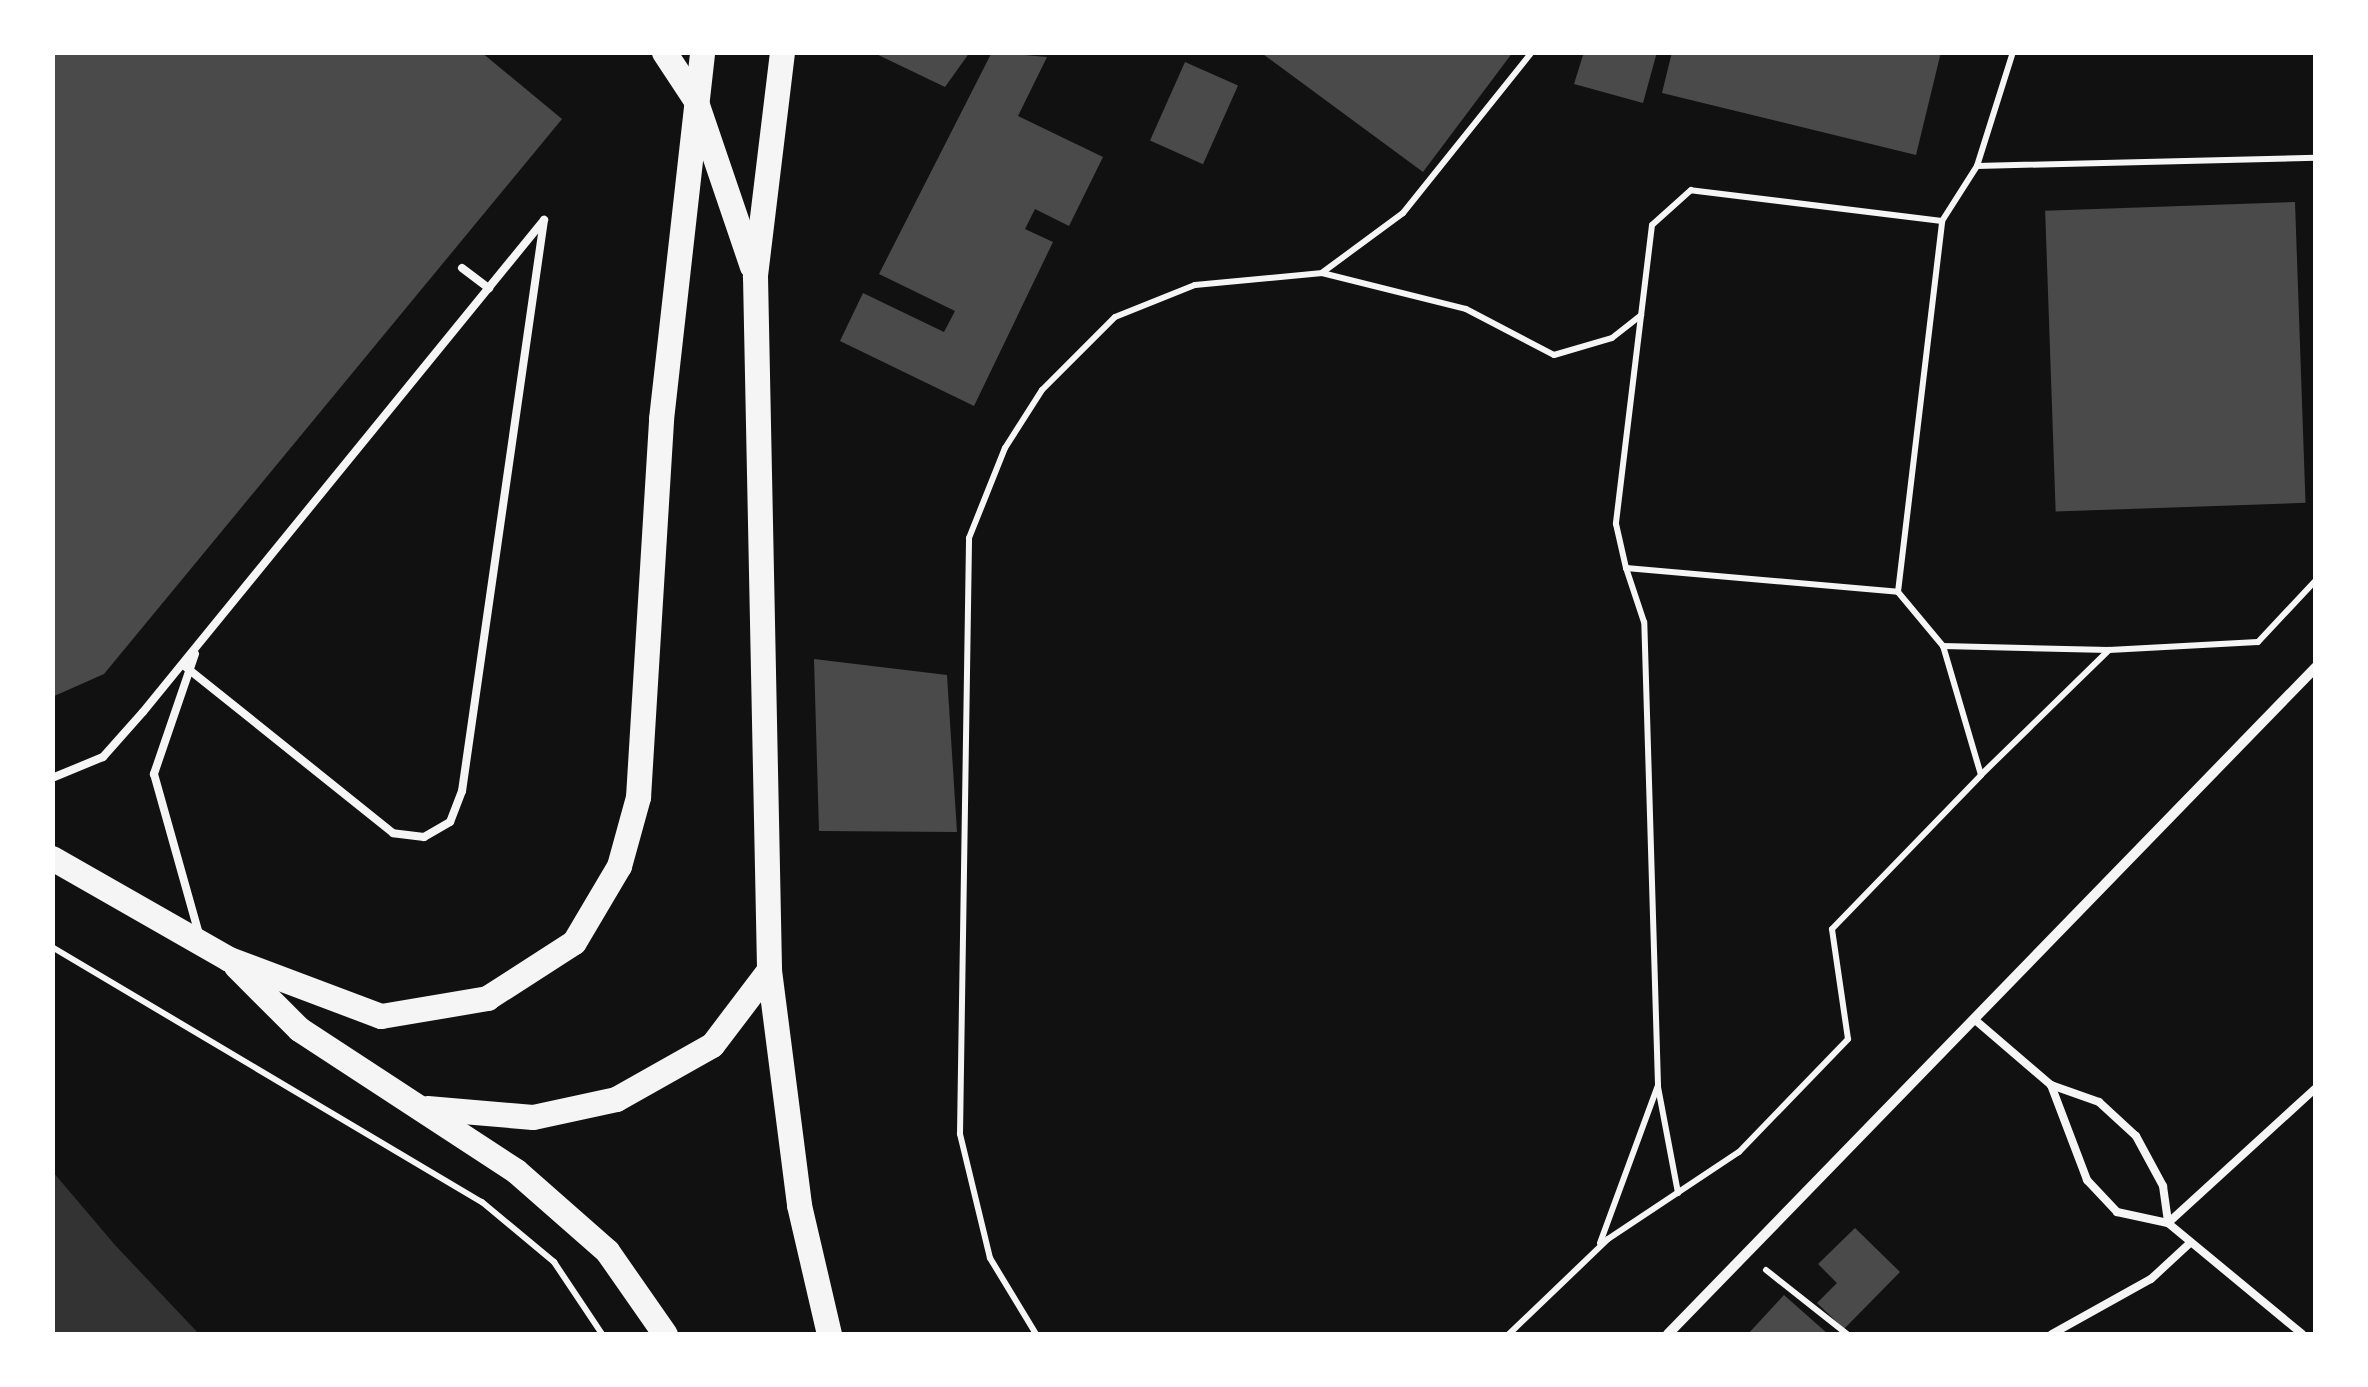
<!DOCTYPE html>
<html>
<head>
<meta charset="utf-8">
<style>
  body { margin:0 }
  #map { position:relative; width:2368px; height:1387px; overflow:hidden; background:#111; font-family:Quicksand,sans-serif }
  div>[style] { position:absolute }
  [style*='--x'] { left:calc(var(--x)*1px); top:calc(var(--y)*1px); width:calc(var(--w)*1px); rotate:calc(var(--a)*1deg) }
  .water>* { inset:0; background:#333 }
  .building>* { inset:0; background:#4a4a4a; transform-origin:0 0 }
  .path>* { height:6px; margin:-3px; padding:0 3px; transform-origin:3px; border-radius:3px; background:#f5f5f5 }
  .service>* { height:8px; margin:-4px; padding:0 4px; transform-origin:4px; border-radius:4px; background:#f5f5f5 }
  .minor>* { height:10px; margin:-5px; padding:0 5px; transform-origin:5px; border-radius:5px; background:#f5f5f5 }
  .primary>* { height:25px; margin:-12.5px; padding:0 12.5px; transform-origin:12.5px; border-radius:12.5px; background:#f5f5f5 }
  span { translate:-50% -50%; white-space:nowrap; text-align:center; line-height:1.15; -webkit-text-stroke:10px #fff; paint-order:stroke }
  .frame { position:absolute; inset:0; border:55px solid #fff; pointer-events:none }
</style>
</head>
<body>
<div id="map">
  <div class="water">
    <i style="clip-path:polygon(53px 1172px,115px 1245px,199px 1334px,53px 1334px)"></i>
  </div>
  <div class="building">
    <i style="clip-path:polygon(52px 52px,481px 52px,562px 119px,104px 674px,52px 697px)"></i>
    <i style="clip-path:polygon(872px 52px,970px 52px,945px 87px)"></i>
    <i style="clip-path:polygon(992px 52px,1047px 57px,1018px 116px,1103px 157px,1069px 226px,1035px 209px,1025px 229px,1053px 242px,974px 406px,840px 341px,863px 293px,944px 332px,955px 311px,879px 274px)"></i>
    <i style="clip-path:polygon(1260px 52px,1513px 52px,1423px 172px)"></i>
    <i style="clip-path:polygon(1584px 52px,1657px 52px,1643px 103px,1574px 84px)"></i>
    <i style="clip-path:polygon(1672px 52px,1941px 52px,1916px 155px,1662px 93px)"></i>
    <i style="left:1185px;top:62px;width:58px;height:86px;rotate:24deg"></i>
    <i style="left:2295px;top:202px;width:301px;height:250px;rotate:88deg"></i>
    <i style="clip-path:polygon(814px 659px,947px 675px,957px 832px,819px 831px)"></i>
    <i style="clip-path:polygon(1855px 1228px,1900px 1272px,1844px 1329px,1817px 1303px,1837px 1283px,1818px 1264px)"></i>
    <i style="clip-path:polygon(1784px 1295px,1828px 1334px,1748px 1334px)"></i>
  </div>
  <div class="path">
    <i style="--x:1977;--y:166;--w:339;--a:-1.4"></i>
    <i style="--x:1942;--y:221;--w:253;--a:-173"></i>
    <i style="--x:1691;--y:190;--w:52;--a:138.1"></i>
    <i style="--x:1652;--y:225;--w:301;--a:96.9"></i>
    <i style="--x:1616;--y:524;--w:45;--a:77.2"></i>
    <i style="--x:1626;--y:568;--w:273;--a:5"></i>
    <i style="--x:1898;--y:592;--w:374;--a:-83.2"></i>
    <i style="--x:1942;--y:221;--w:65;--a:-57.5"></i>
    <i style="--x:1977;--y:166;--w:120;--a:-72.5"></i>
    <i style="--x:1323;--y:272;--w:99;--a:-36.4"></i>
    <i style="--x:1403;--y:213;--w:206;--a:-51.3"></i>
    <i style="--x:1943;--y:646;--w:166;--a:1.4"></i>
    <i style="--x:2109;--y:650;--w:179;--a:135.7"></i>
    <i style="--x:2109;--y:650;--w:149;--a:-3.1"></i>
    <i style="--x:2258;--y:642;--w:85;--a:-46.9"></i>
    <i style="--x:52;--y:947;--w:500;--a:30.7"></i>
    <i style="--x:482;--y:1202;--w:94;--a:39.8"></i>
    <i style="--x:554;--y:1262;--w:87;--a:56.3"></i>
    <i style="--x:1658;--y:1087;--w:108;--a:79.3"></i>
    <i style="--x:1600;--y:1243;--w:168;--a:-69.8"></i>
    <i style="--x:1658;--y:1085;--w:463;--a:-91.7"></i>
    <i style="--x:1644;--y:622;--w:57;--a:-108.4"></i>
    <i style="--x:1766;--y:1270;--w:103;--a:38.3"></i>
    <i style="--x:1036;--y:1334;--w:89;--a:-121.2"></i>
    <i style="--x:990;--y:1258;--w:128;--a:-103.6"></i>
    <i style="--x:960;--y:1134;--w:596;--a:-89.13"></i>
    <i style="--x:969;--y:538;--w:97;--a:-68.2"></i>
    <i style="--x:1005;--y:448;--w:69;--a:-57.5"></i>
    <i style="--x:1042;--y:390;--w:103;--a:-45"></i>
    <i style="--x:1115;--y:317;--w:86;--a:-21.8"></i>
    <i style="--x:1195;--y:285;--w:128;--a:-5.4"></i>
    <i style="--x:1322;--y:273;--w:148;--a:14"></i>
    <i style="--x:1466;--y:309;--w:99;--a:27.6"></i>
    <i style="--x:1554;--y:355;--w:60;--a:-16.3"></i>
    <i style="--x:1612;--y:338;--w:37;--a:-38"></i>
    <i style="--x:1509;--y:1334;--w:137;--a:-43.8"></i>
    <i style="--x:1608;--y:1239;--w:157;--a:-33.6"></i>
    <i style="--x:1739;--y:1152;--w:157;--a:-46"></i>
    <i style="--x:1848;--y:1039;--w:111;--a:-98.3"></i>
    <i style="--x:1832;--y:929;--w:214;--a:-45.9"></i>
    <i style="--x:1981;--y:775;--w:134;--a:-106.4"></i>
    <i style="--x:1943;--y:646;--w:70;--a:-129.8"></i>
  </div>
  <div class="service">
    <i style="--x:462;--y:268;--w:34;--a:37"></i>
    <i style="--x:195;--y:654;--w:127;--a:108.9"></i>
    <i style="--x:154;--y:774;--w:163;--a:74.3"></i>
    <i style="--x:52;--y:778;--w:55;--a:-22.4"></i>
    <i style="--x:103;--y:757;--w:60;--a:-48.4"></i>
    <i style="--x:143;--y:712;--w:635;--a:-50.82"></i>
    <i style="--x:544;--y:220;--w:577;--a:98.17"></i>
    <i style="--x:462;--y:791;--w:33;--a:111"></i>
    <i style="--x:450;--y:822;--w:30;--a:150"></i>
    <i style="--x:424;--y:837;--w:31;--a:-173"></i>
    <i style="--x:393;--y:833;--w:269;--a:-141.3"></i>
    <i style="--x:1974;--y:1019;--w:101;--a:40.6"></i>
    <i style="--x:2051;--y:1085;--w:102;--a:69.2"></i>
    <i style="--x:2087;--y:1180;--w:44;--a:46.8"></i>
    <i style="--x:2117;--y:1212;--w:52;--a:12.2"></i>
    <i style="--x:2168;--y:1223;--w:174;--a:39.6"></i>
    <i style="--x:2051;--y:1085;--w:51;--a:19.5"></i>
    <i style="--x:2099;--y:1102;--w:50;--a:42.6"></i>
    <i style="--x:2136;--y:1136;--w:57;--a:61.6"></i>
    <i style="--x:2163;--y:1186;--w:37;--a:82"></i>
    <i style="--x:2168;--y:1223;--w:200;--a:-42.4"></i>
    <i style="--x:2052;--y:1334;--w:113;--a:-29.1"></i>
    <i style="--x:2151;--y:1279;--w:54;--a:-42.8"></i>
  </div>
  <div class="minor">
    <i style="--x:1668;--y:1334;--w:930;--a:-45.83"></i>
  </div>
  <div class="primary">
    <i style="--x:664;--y:52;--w:56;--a:56.6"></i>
    <i style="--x:695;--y:99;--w:176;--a:71.2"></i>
    <i style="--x:782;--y:52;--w:226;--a:96.9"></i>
    <i style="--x:755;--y:276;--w:694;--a:88.84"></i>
    <i style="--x:769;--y:970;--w:237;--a:82.7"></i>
    <i style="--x:799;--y:1205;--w:132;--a:76.9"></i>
    <i style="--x:52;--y:858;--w:204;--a:29.7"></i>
    <i style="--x:229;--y:959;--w:162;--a:20.6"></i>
    <i style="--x:381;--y:1016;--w:108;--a:-9.6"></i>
    <i style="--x:487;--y:998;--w:103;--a:-32.8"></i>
    <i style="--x:574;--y:942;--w:88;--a:-59.4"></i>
    <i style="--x:619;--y:866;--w:72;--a:-74.6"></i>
    <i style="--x:638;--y:797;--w:379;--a:-86.5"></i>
    <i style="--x:661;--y:419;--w:369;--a:-83.6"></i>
    <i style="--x:236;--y:966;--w:89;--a:45"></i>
    <i style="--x:299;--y:1029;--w:259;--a:33.2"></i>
    <i style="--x:516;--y:1171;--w:121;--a:41.3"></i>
    <i style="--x:607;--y:1251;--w:101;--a:55.1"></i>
    <i style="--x:427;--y:1108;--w:106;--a:4.9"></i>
    <i style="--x:533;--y:1117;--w:85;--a:-12.2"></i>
    <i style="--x:616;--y:1099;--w:110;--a:-29.4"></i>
    <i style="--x:712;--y:1045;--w:94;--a:-52.8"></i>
  </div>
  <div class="frame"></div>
</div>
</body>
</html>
